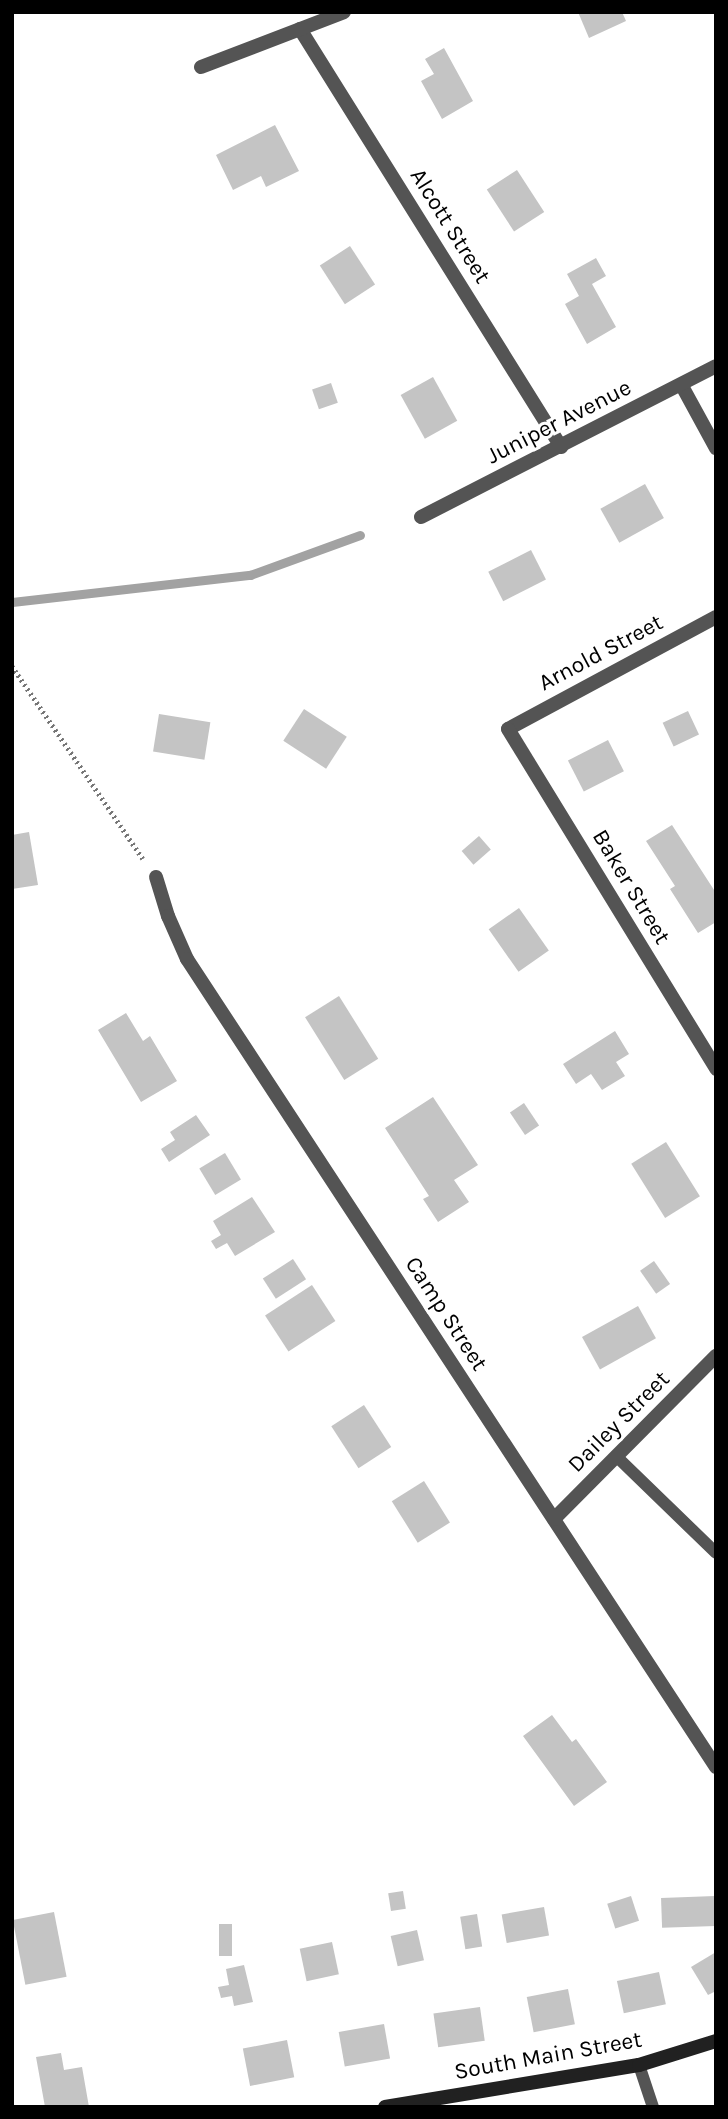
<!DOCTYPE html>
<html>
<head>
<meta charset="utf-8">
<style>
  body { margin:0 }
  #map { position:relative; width:728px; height:2119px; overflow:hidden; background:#fff; font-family:Karla,sans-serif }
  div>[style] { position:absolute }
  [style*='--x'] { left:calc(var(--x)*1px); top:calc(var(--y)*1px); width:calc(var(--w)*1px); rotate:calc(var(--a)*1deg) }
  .stream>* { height:9px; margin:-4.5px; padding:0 4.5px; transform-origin:4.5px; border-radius:4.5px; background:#a2a2a2 }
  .building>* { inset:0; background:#c4c4c4; transform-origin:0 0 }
  .path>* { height:4.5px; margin-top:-2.25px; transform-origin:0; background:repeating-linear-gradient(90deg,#767676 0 2px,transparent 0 5.5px) }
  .lane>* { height:12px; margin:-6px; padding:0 6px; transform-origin:6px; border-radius:6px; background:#545454 }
  .street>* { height:14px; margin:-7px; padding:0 7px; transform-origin:7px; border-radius:7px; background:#545454 }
  .secondary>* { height:14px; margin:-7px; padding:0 7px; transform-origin:7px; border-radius:7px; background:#212121 }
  span { translate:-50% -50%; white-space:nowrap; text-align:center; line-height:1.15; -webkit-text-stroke:6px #fff; paint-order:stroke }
  .street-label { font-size:23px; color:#000 }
  .frame { position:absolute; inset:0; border:14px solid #000; pointer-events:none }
</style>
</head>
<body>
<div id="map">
  <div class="stream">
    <i style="--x:12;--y:602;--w:240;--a:-6.5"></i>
    <i style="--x:250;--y:575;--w:117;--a:-20"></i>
  </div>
  <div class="building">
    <i style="clip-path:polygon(578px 12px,622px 12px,626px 21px,589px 38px)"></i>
    <i style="clip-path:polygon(444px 48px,473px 101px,442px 119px,421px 81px,434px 74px,425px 59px)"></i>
    <i style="clip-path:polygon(275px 125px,299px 171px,266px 187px,261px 176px,233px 190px,216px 155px)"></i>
    <i style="left:517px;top:170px;width:50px;height:36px;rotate:57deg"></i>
    <i style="left:350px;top:246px;width:46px;height:36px;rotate:57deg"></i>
    <i style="clip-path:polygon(596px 258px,606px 276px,592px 284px,616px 327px,587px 344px,565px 304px,579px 296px,567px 274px)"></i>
    <i style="left:433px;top:377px;width:50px;height:37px;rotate:61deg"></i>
    <i style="left:331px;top:383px;width:21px;height:20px;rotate:71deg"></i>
    <i style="left:645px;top:484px;width:39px;height:51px;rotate:61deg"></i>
    <i style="left:531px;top:550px;width:33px;height:48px;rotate:63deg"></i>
    <i style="left:304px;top:709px;width:51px;height:38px;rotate:33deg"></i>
    <i style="left:688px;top:711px;width:26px;height:28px;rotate:65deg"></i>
    <i style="left:159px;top:714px;width:52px;height:38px;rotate:9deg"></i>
    <i style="left:608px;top:740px;width:35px;height:45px;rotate:63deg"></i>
    <i style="clip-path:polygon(672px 825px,716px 893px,716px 922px,698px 933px,670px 889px,675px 886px,646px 841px)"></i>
    <i style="clip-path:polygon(29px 832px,38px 885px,12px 889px,12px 835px)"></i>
    <i style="left:479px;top:836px;width:18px;height:23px;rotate:49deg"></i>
    <i style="left:519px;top:908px;width:52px;height:37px;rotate:55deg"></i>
    <i style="left:339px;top:996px;width:74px;height:40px;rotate:58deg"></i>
    <i style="clip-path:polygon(126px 1013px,143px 1041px,150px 1036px,177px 1081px,141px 1102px,98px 1030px)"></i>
    <i style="clip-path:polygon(615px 1031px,629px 1054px,616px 1062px,625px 1076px,602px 1090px,591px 1074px,576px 1084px,563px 1064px)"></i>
    <i style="clip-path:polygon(433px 1097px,478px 1165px,454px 1180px,469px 1202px,438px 1222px,423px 1199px,429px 1196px,385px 1128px)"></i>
    <i style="left:524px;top:1103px;width:27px;height:17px;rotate:56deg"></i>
    <i style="clip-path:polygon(196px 1115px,210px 1135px,169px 1162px,161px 1149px,175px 1140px,170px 1132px)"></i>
    <i style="left:666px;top:1142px;width:64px;height:41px;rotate:58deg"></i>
    <i style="left:225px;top:1153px;width:31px;height:30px;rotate:59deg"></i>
    <i style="clip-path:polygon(252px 1197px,275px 1232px,235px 1256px,227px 1243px,216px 1249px,211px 1241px,221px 1235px,213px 1221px)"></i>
    <i style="left:293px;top:1259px;width:24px;height:36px;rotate:57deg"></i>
    <i style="left:654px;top:1261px;width:28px;height:17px;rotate:55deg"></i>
    <i style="left:312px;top:1285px;width:43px;height:56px;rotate:57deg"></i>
    <i style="left:638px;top:1306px;width:37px;height:64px;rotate:61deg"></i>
    <i style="left:364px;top:1405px;width:50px;height:39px;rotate:57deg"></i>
    <i style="left:424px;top:1481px;width:49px;height:38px;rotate:58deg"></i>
    <i style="clip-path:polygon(552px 1715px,572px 1742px,576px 1739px,607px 1782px,574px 1806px,523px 1736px)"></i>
    <i style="left:403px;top:1891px;width:18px;height:15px;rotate:81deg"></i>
    <i style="left:631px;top:1896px;width:26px;height:25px;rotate:72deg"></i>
    <i style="left:715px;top:1896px;width:30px;height:54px;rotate:88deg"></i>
    <i style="left:544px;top:1907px;width:29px;height:43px;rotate:80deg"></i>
    <i style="left:54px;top:1912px;width:66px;height:42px;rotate:79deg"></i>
    <i style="left:477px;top:1914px;width:33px;height:17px;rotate:81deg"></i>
    <i style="left:219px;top:1924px;width:13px;height:32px"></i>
    <i style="left:417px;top:1930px;width:31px;height:27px;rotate:77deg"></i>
    <i style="left:332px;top:1942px;width:33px;height:33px;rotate:78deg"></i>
    <i style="clip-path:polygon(716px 1952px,716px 1991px,708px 1995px,691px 1967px)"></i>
    <i style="clip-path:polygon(244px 1965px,253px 2002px,234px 2006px,232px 1996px,221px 1998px,218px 1987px,229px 1985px,226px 1969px)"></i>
    <i style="left:659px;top:1972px;width:33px;height:43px;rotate:78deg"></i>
    <i style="left:568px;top:1989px;width:36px;height:42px;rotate:79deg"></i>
    <i style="left:480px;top:2007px;width:34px;height:47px;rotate:82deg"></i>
    <i style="left:384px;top:2024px;width:35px;height:46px;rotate:80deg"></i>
    <i style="left:287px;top:2040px;width:38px;height:45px;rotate:79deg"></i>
    <i style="clip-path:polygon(61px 2053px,64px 2070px,82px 2067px,89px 2107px,45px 2107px,36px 2057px)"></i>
  </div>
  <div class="path">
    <i style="--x:12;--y:666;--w:233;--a:55.8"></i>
  </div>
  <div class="lane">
    <i style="--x:616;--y:1456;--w:139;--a:44.1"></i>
    <i style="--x:639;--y:2065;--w:44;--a:71.6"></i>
  </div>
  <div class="street">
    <i style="--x:300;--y:29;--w:493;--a:58"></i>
    <i style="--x:201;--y:67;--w:153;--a:-21"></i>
    <i style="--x:682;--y:386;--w:71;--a:61.3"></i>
    <i style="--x:421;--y:517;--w:331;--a:-27.1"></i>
    <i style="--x:716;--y:617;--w:236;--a:151.7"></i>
    <i style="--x:508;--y:729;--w:399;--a:58.5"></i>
    <i style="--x:156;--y:877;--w:41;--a:72.9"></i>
    <i style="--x:168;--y:916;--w:47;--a:66.2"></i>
    <i style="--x:187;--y:959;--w:966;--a:56.79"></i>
    <i style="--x:554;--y:1519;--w:230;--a:-45.2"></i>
  </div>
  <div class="secondary">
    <i style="--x:385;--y:2107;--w:257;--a:-9.4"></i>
    <i style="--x:639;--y:2065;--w:81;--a:-17.3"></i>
  </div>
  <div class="street-label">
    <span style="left:450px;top:226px;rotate:58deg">Alcott Street</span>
    <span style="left:559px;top:422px;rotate:-27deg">Juniper Avenue</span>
    <span style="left:601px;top:653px;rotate:-28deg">Arnold Street</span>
    <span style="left:631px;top:887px;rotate:59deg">Baker Street</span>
    <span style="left:446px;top:1314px;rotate:57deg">Camp Street</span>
    <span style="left:619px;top:1422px;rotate:-45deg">Dailey Street</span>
    <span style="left:548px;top:2056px;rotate:-10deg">South Main Street</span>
  </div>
  <div class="frame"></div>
</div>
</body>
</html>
